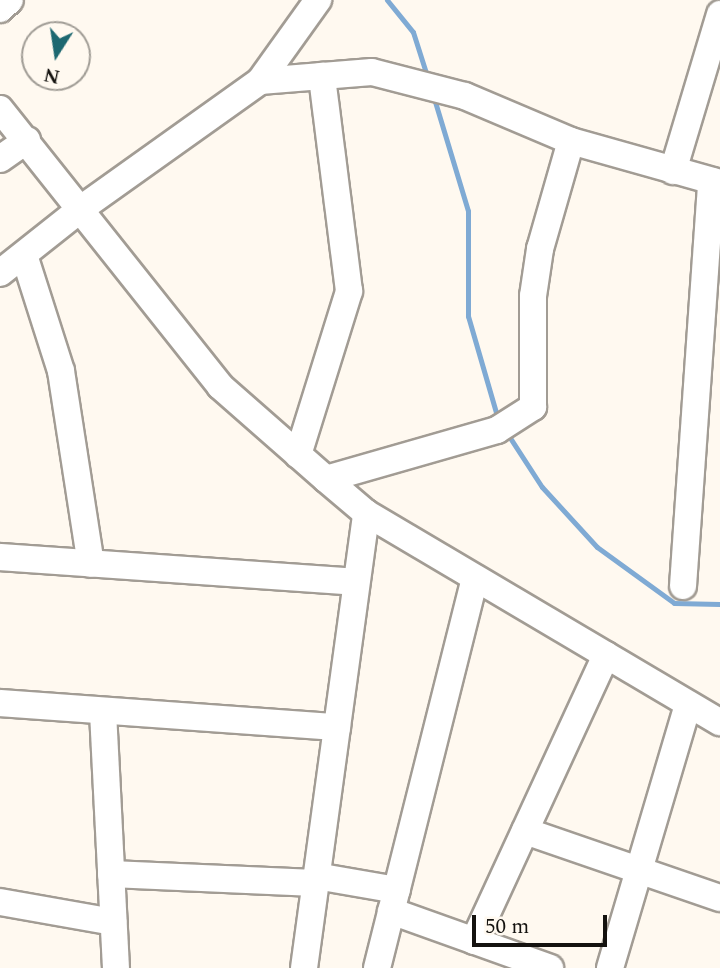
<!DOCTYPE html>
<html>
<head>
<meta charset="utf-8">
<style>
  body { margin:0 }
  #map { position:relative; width:720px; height:968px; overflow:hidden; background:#fff9f0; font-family:Spectral,serif }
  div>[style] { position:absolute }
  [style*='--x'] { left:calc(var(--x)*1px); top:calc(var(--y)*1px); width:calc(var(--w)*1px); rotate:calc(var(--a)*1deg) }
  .stream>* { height:5px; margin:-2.5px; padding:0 2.5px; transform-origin:2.5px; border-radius:2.5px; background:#7faad4 }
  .roads { filter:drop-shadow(2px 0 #a29c94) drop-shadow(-2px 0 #a29c94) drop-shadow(0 2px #a29c94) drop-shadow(0 -2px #a29c94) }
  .minor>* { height:26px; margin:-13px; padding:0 13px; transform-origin:13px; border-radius:13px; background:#fff }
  span { translate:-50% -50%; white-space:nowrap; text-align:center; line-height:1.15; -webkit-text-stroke:7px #fff9f0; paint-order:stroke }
  .north { position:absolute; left:21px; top:21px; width:70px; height:70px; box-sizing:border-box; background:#fff9f0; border:2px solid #a19d96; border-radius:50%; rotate:192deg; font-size:19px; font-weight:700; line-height:28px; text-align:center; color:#14120f }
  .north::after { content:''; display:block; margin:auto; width:24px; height:32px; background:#1d6871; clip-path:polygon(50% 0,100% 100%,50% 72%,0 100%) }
  .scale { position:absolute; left:472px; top:915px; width:135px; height:32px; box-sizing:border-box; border:4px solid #14120f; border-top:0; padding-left:9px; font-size:21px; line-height:24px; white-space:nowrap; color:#14120f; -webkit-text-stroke:5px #fff9f0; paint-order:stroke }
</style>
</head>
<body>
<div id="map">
  <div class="stream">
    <i style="--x:387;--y:0;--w:41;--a:50.9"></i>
    <i style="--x:413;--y:32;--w:49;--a:72.3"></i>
    <i style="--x:433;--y:95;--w:121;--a:73.2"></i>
    <i style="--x:468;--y:211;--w:105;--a:90"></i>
    <i style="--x:468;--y:316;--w:107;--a:73.8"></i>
    <i style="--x:507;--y:433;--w:64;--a:57.1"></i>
    <i style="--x:542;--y:487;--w:81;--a:47.5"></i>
    <i style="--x:597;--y:547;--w:95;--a:36"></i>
    <i style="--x:674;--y:603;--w:46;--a:1.2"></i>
  </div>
  <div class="roads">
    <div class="minor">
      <i style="--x:0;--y:9;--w:13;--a:-42"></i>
      <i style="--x:260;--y:81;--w:100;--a:-54.4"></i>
      <i style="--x:0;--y:109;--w:354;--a:51.5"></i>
      <i style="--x:220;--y:386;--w:141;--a:41.3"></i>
      <i style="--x:326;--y:479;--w:52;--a:40.4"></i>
      <i style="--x:366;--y:513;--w:411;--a:30.6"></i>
      <i style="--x:0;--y:159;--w:33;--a:-35"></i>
      <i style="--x:673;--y:171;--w:164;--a:-73.3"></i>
      <i style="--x:24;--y:255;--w:122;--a:72.3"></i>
      <i style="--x:61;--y:371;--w:195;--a:81.2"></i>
      <i style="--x:0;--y:273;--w:105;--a:-38.4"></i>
      <i style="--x:82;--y:208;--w:219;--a:-35.5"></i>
      <i style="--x:260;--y:81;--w:112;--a:-4.6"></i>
      <i style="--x:372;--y:72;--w:96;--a:14.5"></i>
      <i style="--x:465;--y:96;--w:115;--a:23"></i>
      <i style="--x:571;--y:141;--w:155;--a:15.7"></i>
      <i style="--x:298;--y:455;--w:172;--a:-72.7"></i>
      <i style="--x:349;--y:291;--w:217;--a:-97.2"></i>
      <i style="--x:326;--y:479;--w:178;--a:-16"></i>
      <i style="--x:497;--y:430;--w:43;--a:-32.6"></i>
      <i style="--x:533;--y:407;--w:111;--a:-90"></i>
      <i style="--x:533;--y:296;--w:48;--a:-81.5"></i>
      <i style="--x:540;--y:249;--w:112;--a:-74"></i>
      <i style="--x:0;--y:557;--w:357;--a:4"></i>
      <i style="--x:683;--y:586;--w:406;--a:-86"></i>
      <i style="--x:0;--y:703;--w:338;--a:4.1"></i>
      <i style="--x:103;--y:712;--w:256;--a:87.1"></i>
      <i style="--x:525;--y:831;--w:206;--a:19"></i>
      <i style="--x:111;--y:874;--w:204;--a:2.5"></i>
      <i style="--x:316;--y:876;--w:82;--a:9.8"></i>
      <i style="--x:0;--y:902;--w:115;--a:10"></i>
      <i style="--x:391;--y:911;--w:169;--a:19.7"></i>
      <i style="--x:474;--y:941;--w:315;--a:-65.2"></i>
      <i style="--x:304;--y:968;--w:459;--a:-82.2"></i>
      <i style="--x:377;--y:968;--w:402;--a:-75.9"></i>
      <i style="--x:610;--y:968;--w:274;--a:-73.5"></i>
    </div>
  </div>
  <div class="north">N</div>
  <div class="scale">50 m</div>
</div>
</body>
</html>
